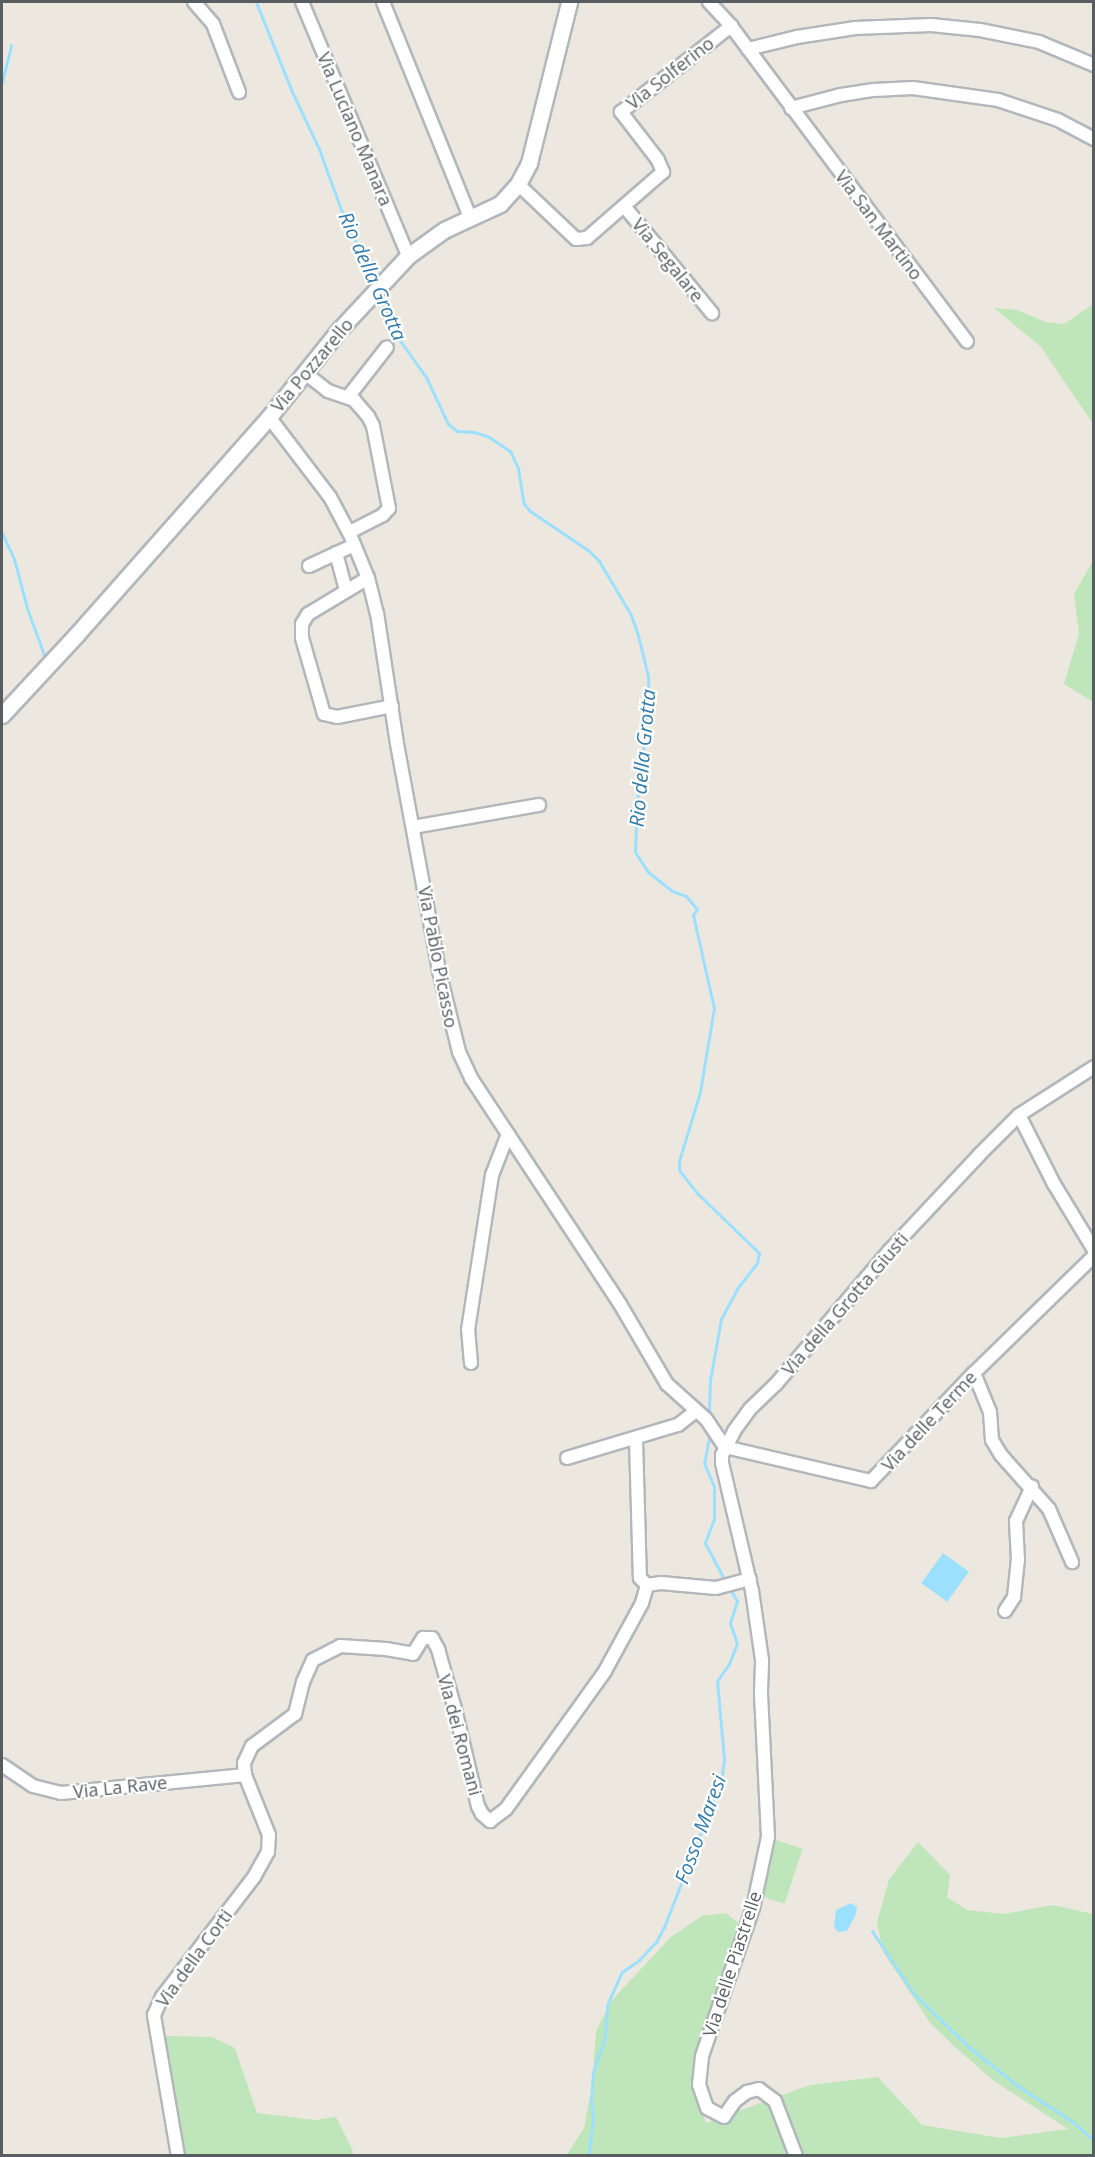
<!DOCTYPE html>
<html>
<head>
<meta charset="utf-8">
<style>
  body { margin:0 }
  #map { position:relative; width:1095px; height:2157px; overflow:hidden; background:#ece8df; font-family:"Open Sans",sans-serif }
  div>[style] { position:absolute }
  [style*='--x'] { left:calc(var(--x)*1px); top:calc(var(--y)*1px); width:calc(var(--w)*1px); rotate:calc(var(--a)*1deg) }
  .green>* { inset:0; background:#bfe6ba; transform-origin:0 0 }
  .water>* { inset:0; background:#9ce0ff; transform-origin:0 0 }
  .stream>* { height:3px; margin:-1.5px; padding:0 1.5px; transform-origin:1.5px; border-radius:1.5px; background:#9ce0ff }
  .roads { filter:drop-shadow(2px 0 #b2b7bb) drop-shadow(-2px 0 #b2b7bb) drop-shadow(0 2px #b2b7bb) drop-shadow(0 -2px #b2b7bb) }
  .minor>* { height:12px; margin:-6px; padding:0 6px; transform-origin:6px; border-radius:6px; background:#fff }
  .tertiary>* { height:15px; margin:-7.5px; padding:0 7.5px; transform-origin:7.5px; border-radius:7.5px; background:#fff }
  span { translate:-50% -50%; white-space:nowrap; text-align:center; line-height:1.15; -webkit-text-stroke:4.5px #fff; paint-order:stroke }
  .street-label { font-size:18px; color:#585d61 }
  .water-label { font-size:20px; color:#357cab; font-style:italic }
  .frame { position:absolute; inset:0; border:3px solid #585d61; pointer-events:none }
</style>
</head>
<body>
<div id="map">
  <div class="green">
    <i style="clip-path:polygon(1093px 304px,1093px 424px,1041px 347px,994px 308px,1017px 310px,1046px 322px,1064px 324px)"></i>
    <i style="clip-path:polygon(1093px 561px,1093px 702px,1064px 684px,1079px 633px,1074px 594px)"></i>
    <i style="left:776px;top:1840px;width:28px;height:58px;rotate:18deg"></i>
    <i style="clip-path:polygon(918px 1842px,950px 1875px,947px 1897px,967px 1910px,1004px 1914px,1053px 1905px,1093px 1914px,1093px 2155px,566px 2156px,584px 2128px,592px 2086px,596px 2031px,612px 2000px,671px 1937px,702px 1916px,726px 1913px,742px 1926px,696px 2051px,695px 2085px,706px 2123px,810px 2085px,878px 2077px,922px 2125px,1001px 2138px,1068px 2129px,994px 2081px,955px 2047px,931px 2024px,883px 1952px,877px 1922px,889px 1880px)"></i>
    <i style="clip-path:polygon(165px 2036px,212px 2037px,235px 2048px,257px 2113px,315px 2120px,336px 2117px,353px 2151px,352px 2155px,182px 2155px)"></i>
  </div>
  <div class="water">
    <i style="left:943px;top:1553px;width:32px;height:37px;rotate:36deg"></i>
    <i style="clip-path:polygon(851px 1903px,857px 1907px,856px 1914px,847px 1931px,838px 1932px,834px 1927px,836px 1910px)"></i>
  </div>
  <div class="stream">
    <i style="--x:256;--y:2;--w:99;--a:68.1"></i>
    <i style="--x:293;--y:94;--w:61;--a:64.7"></i>
    <i style="--x:319;--y:149;--w:62;--a:70.1"></i>
    <i style="--x:340;--y:207;--w:85;--a:65.6"></i>
    <i style="--x:2;--y:82;--w:38;--a:-76"></i>
    <i style="--x:379;--y:293;--w:45;--a:68"></i>
    <i style="--x:396;--y:335;--w:52;--a:54.5"></i>
    <i style="--x:426;--y:377;--w:52;--a:64.9"></i>
    <i style="--x:448;--y:424;--w:11;--a:38"></i>
    <i style="--x:457;--y:431;--w:17;--a:3"></i>
    <i style="--x:474;--y:432;--w:16;--a:18"></i>
    <i style="--x:489;--y:437;--w:25;--a:34"></i>
    <i style="--x:510;--y:451;--w:19;--a:65"></i>
    <i style="--x:518;--y:468;--w:36;--a:81"></i>
    <i style="--x:524;--y:504;--w:9;--a:49"></i>
    <i style="--x:530;--y:511;--w:71;--a:34.1"></i>
    <i style="--x:589;--y:551;--w:14;--a:45"></i>
    <i style="--x:599;--y:561;--w:63;--a:59.3"></i>
    <i style="--x:631;--y:615;--w:21;--a:71"></i>
    <i style="--x:638;--y:635;--w:42;--a:76.3"></i>
    <i style="--x:648;--y:676;--w:25;--a:88"></i>
    <i style="--x:649;--y:701;--w:102;--a:96.8"></i>
    <i style="--x:637;--y:802;--w:50;--a:92.3"></i>
    <i style="--x:635;--y:852;--w:24;--a:57"></i>
    <i style="--x:648;--y:872;--w:31;--a:38"></i>
    <i style="--x:672;--y:891;--w:15;--a:20"></i>
    <i style="--x:686;--y:896;--w:17;--a:50"></i>
    <i style="--x:697;--y:909;--w:7;--a:124"></i>
    <i style="--x:693;--y:915;--w:95;--a:77.3"></i>
    <i style="--x:714;--y:1008;--w:85;--a:99.5"></i>
    <i style="--x:700;--y:1092;--w:72;--a:106.9"></i>
    <i style="--x:679;--y:1161;--w:9;--a:90"></i>
    <i style="--x:679;--y:1170;--w:31;--a:52"></i>
    <i style="--x:698;--y:1194;--w:85;--a:44"></i>
    <i style="--x:759;--y:1253;--w:10;--a:101"></i>
    <i style="--x:757;--y:1263;--w:33;--a:128"></i>
    <i style="--x:737;--y:1289;--w:34;--a:118"></i>
    <i style="--x:721;--y:1319;--w:62;--a:100.2"></i>
    <i style="--x:710;--y:1380;--w:37;--a:92"></i>
    <i style="--x:2;--y:533;--w:29;--a:65"></i>
    <i style="--x:14;--y:559;--w:51;--a:75.1"></i>
    <i style="--x:27;--y:608;--w:50;--a:70.1"></i>
    <i style="--x:710;--y:1433;--w:31;--a:101"></i>
    <i style="--x:704;--y:1463;--w:25;--a:67"></i>
    <i style="--x:714;--y:1486;--w:33;--a:90"></i>
    <i style="--x:714;--y:1519;--w:26;--a:111"></i>
    <i style="--x:705;--y:1543;--w:43;--a:62.2"></i>
    <i style="--x:872;--y:1931;--w:74;--a:56.5"></i>
    <i style="--x:913;--y:1993;--w:79;--a:44"></i>
    <i style="--x:970;--y:2048;--w:61;--a:38.4"></i>
    <i style="--x:1018;--y:2086;--w:66;--a:33.2"></i>
    <i style="--x:1073;--y:2122;--w:28;--a:42"></i>
    <i style="--x:588;--y:2156;--w:37;--a:-82"></i>
    <i style="--x:593;--y:2119;--w:19;--a:-96"></i>
    <i style="--x:591;--y:2100;--w:28;--a:-86"></i>
    <i style="--x:593;--y:2072;--w:37;--a:-71"></i>
    <i style="--x:605;--y:2037;--w:32;--a:-86"></i>
    <i style="--x:607;--y:2005;--w:36;--a:-66"></i>
    <i style="--x:622;--y:1972;--w:21;--a:-35"></i>
    <i style="--x:639;--y:1960;--w:25;--a:-47"></i>
    <i style="--x:656;--y:1942;--w:17;--a:-62"></i>
    <i style="--x:664;--y:1927;--w:157;--a:-68.7"></i>
    <i style="--x:721;--y:1781;--w:22;--a:-82"></i>
    <i style="--x:724;--y:1759;--w:78;--a:-95.1"></i>
    <i style="--x:717;--y:1681;--w:21;--a:-55"></i>
    <i style="--x:729;--y:1664;--w:22;--a:-69"></i>
    <i style="--x:737;--y:1643;--w:21;--a:-109"></i>
    <i style="--x:730;--y:1623;--w:23;--a:-72"></i>
    <i style="--x:737;--y:1601;--w:14;--a:-120"></i>
  </div>
  <div class="roads">
    <div class="minor">
      <i style="--x:194;--y:2;--w:29;--a:49"></i>
      <i style="--x:213;--y:24;--w:73;--a:69.1"></i>
      <i style="--x:302;--y:2;--w:275;--a:67.3"></i>
      <i style="--x:383;--y:2;--w:232;--a:68"></i>
      <i style="--x:709;--y:2;--w:33;--a:47"></i>
      <i style="--x:731;--y:26;--w:394;--a:53.2"></i>
      <i style="--x:748;--y:49;--w:50;--a:-13.8"></i>
      <i style="--x:797;--y:37;--w:59;--a:-8.8"></i>
      <i style="--x:855;--y:28;--w:76;--a:-2.3"></i>
      <i style="--x:931;--y:25;--w:49;--a:5.8"></i>
      <i style="--x:980;--y:30;--w:60;--a:11.5"></i>
      <i style="--x:1039;--y:42;--w:60;--a:22.7"></i>
      <i style="--x:791;--y:108;--w:52;--a:-14.6"></i>
      <i style="--x:841;--y:95;--w:33;--a:-9"></i>
      <i style="--x:874;--y:90;--w:39;--a:-3"></i>
      <i style="--x:913;--y:88;--w:86;--a:8"></i>
      <i style="--x:998;--y:100;--w:63;--a:18.4"></i>
      <i style="--x:1058;--y:120;--w:41;--a:27.8"></i>
      <i style="--x:518;--y:184;--w:80;--a:43.5"></i>
      <i style="--x:576;--y:239;--w:11;--a:-5"></i>
      <i style="--x:587;--y:238;--w:101;--a:-41"></i>
      <i style="--x:663;--y:172;--w:13;--a:-113"></i>
      <i style="--x:658;--y:160;--w:61;--a:-127.6"></i>
      <i style="--x:621;--y:112;--w:140;--a:-38"></i>
      <i style="--x:624;--y:206;--w:139;--a:50.6"></i>
      <i style="--x:305;--y:373;--w:29;--a:38"></i>
      <i style="--x:328;--y:391;--w:28;--a:19"></i>
      <i style="--x:354;--y:400;--w:21;--a:49"></i>
      <i style="--x:368;--y:416;--w:11;--a:63"></i>
      <i style="--x:373;--y:426;--w:84;--a:79"></i>
      <i style="--x:389;--y:508;--w:9;--a:131"></i>
      <i style="--x:383;--y:515;--w:38;--a:153"></i>
      <i style="--x:348;--y:397;--w:63;--a:-52"></i>
      <i style="--x:269;--y:417;--w:101;--a:52.7"></i>
      <i style="--x:330;--y:497;--w:40;--a:62"></i>
      <i style="--x:349;--y:532;--w:50;--a:67.6"></i>
      <i style="--x:368;--y:578;--w:36;--a:76"></i>
      <i style="--x:377;--y:613;--w:133;--a:81.3"></i>
      <i style="--x:397;--y:744;--w:235;--a:79.5"></i>
      <i style="--x:440;--y:975;--w:79;--a:76.1"></i>
      <i style="--x:459;--y:1052;--w:29;--a:65"></i>
      <i style="--x:471;--y:1078;--w:271;--a:56.6"></i>
      <i style="--x:620;--y:1304;--w:93;--a:59.6"></i>
      <i style="--x:667;--y:1384;--w:52;--a:41.9"></i>
      <i style="--x:706;--y:1419;--w:34;--a:56"></i>
      <i style="--x:336;--y:553;--w:38;--a:75"></i>
      <i style="--x:309;--y:566;--w:50;--a:-25"></i>
      <i style="--x:368;--y:578;--w:70;--a:149"></i>
      <i style="--x:308;--y:614;--w:12;--a:121"></i>
      <i style="--x:302;--y:624;--w:14;--a:90"></i>
      <i style="--x:302;--y:638;--w:79;--a:73.9"></i>
      <i style="--x:324;--y:714;--w:13;--a:13"></i>
      <i style="--x:337;--y:717;--w:56;--a:-11.3"></i>
      <i style="--x:413;--y:827;--w:128;--a:-9.9"></i>
      <i style="--x:1019;--y:1115;--w:77;--a:63.1"></i>
      <i style="--x:1054;--y:1184;--w:77;--a:58.8"></i>
      <i style="--x:471;--y:1363;--w:33;--a:-95"></i>
      <i style="--x:468;--y:1330;--w:157;--a:-81.2"></i>
      <i style="--x:492;--y:1175;--w:44;--a:-68.7"></i>
      <i style="--x:974;--y:1373;--w:42;--a:67.7"></i>
      <i style="--x:990;--y:1412;--w:28;--a:86"></i>
      <i style="--x:992;--y:1440;--w:17;--a:59"></i>
      <i style="--x:1001;--y:1455;--w:72;--a:48.4"></i>
      <i style="--x:1049;--y:1509;--w:58;--a:66.5"></i>
      <i style="--x:636;--y:1439;--w:139;--a:88.4"></i>
      <i style="--x:640;--y:1578;--w:10;--a:45"></i>
      <i style="--x:725;--y:1447;--w:150;--a:13.1"></i>
      <i style="--x:871;--y:1481;--w:149;--a:-46.4"></i>
      <i style="--x:974;--y:1373;--w:168;--a:-44.3"></i>
      <i style="--x:567;--y:1458;--w:116;--a:-16.6"></i>
      <i style="--x:678;--y:1425;--w:23;--a:-38"></i>
      <i style="--x:647;--y:1585;--w:14;--a:-8"></i>
      <i style="--x:661;--y:1583;--w:55;--a:5.2"></i>
      <i style="--x:716;--y:1588;--w:35;--a:-15"></i>
      <i style="--x:1005;--y:1611;--w:17;--a:-57"></i>
      <i style="--x:1014;--y:1597;--w:37;--a:-84"></i>
      <i style="--x:1018;--y:1560;--w:39;--a:-93"></i>
      <i style="--x:1016;--y:1521;--w:38;--a:-65"></i>
      <i style="--x:2;--y:1765;--w:37;--a:34"></i>
      <i style="--x:33;--y:1786;--w:29;--a:14"></i>
      <i style="--x:61;--y:1793;--w:185;--a:-5.6"></i>
      <i style="--x:178;--y:2156;--w:143;--a:-99.7"></i>
      <i style="--x:154;--y:2015;--w:20;--a:-66"></i>
      <i style="--x:162;--y:1997;--w:151;--a:-52.5"></i>
      <i style="--x:254;--y:1877;--w:29;--a:-61"></i>
      <i style="--x:268;--y:1852;--w:17;--a:-87"></i>
      <i style="--x:269;--y:1835;--w:65;--a:-111.8"></i>
      <i style="--x:245;--y:1775;--w:12;--a:-95"></i>
      <i style="--x:244;--y:1763;--w:19;--a:-65"></i>
      <i style="--x:252;--y:1746;--w:54;--a:-36.7"></i>
      <i style="--x:295;--y:1714;--w:33;--a:-76"></i>
      <i style="--x:303;--y:1682;--w:24;--a:-66"></i>
      <i style="--x:313;--y:1660;--w:30;--a:-27"></i>
      <i style="--x:340;--y:1646;--w:46;--a:3.7"></i>
      <i style="--x:386;--y:1649;--w:27;--a:10"></i>
      <i style="--x:413;--y:1654;--w:19;--a:-58"></i>
      <i style="--x:423;--y:1638;--w:9;--a:0"></i>
      <i style="--x:432;--y:1638;--w:13;--a:61"></i>
      <i style="--x:438;--y:1649;--w:62;--a:74.2"></i>
      <i style="--x:455;--y:1709;--w:100;--a:76.7"></i>
      <i style="--x:478;--y:1806;--w:9;--a:63"></i>
      <i style="--x:482;--y:1814;--w:11;--a:41"></i>
      <i style="--x:490;--y:1821;--w:20;--a:-37"></i>
      <i style="--x:506;--y:1809;--w:170;--a:-54.3"></i>
      <i style="--x:605;--y:1671;--w:77;--a:-61.4"></i>
      <i style="--x:642;--y:1603;--w:19;--a:-74"></i>
      <i style="--x:796;--y:2156;--w:59;--a:-110.9"></i>
      <i style="--x:775;--y:2101;--w:20;--a:-143"></i>
      <i style="--x:759;--y:2089;--w:12;--a:166"></i>
      <i style="--x:747;--y:2092;--w:15;--a:143"></i>
      <i style="--x:735;--y:2101;--w:19;--a:125"></i>
      <i style="--x:724;--y:2117;--w:19;--a:-152"></i>
      <i style="--x:707;--y:2108;--w:24;--a:-109"></i>
      <i style="--x:699;--y:2085;--w:29;--a:-84"></i>
      <i style="--x:702;--y:2056;--w:157;--a:-71"></i>
      <i style="--x:753;--y:1908;--w:73;--a:-78.1"></i>
      <i style="--x:768;--y:1837;--w:145;--a:-92.8"></i>
      <i style="--x:761;--y:1692;--w:32;--a:-88"></i>
      <i style="--x:762;--y:1660;--w:70;--a:-98.2"></i>
      <i style="--x:752;--y:1591;--w:131;--a:-103.2"></i>
      <i style="--x:722;--y:1463;--w:8;--a:-90"></i>
      <i style="--x:722;--y:1455;--w:27;--a:-63"></i>
      <i style="--x:734;--y:1431;--w:27;--a:-54"></i>
      <i style="--x:750;--y:1409;--w:36;--a:-44"></i>
      <i style="--x:776;--y:1384;--w:175;--a:-49.6"></i>
      <i style="--x:889;--y:1251;--w:132;--a:-46.8"></i>
      <i style="--x:979;--y:1155;--w:57;--a:-45"></i>
      <i style="--x:1019;--y:1115;--w:89;--a:-32.6"></i>
    </div>
    <div class="tertiary">
      <i style="--x:2;--y:715;--w:110;--a:-47.2"></i>
      <i style="--x:77;--y:634;--w:290;--a:-48.5"></i>
      <i style="--x:269;--y:417;--w:112;--a:-51.2"></i>
      <i style="--x:339;--y:330;--w:101;--a:-47"></i>
      <i style="--x:408;--y:256;--w:44;--a:-35.8"></i>
      <i style="--x:444;--y:230;--w:62;--a:-24.9"></i>
      <i style="--x:500;--y:204;--w:27;--a:-48"></i>
      <i style="--x:518;--y:184;--w:24;--a:-62"></i>
      <i style="--x:529;--y:163;--w:166;--a:-76"></i>
    </div>
  </div>
  <div class="street-label">
    <span style="left:670px;top:73px;rotate:-38deg">Via Solferino</span>
    <span style="left:355px;top:129px;rotate:67deg">Via Luciano Manara</span>
    <span style="left:879px;top:225px;rotate:53deg">Via San Martino</span>
    <span style="left:668px;top:260px;rotate:51deg">Via Segalare</span>
    <span style="left:312px;top:365px;rotate:-50deg">Via Pozzarello</span>
    <span style="left:438px;top:957px;rotate:79deg">Via Pablo Picasso</span>
    <span style="left:845px;top:1304px;rotate:-49deg">Via della Grotta Giusti</span>
    <span style="left:929px;top:1421px;rotate:-47deg">Via delle Terme</span>
    <span style="left:460px;top:1735px;rotate:75deg">Via dei Romani</span>
    <span style="left:120px;top:1787px;rotate:-6deg">Via La Rave</span>
    <span style="left:194px;top:1958px;rotate:-54deg">Via della Corti</span>
    <span style="left:732px;top:1964px;rotate:-72deg">Via delle Piastrelle</span>
  </div>
  <div class="water-label">
    <span style="left:373px;top:276px;rotate:66deg">Rio della Grotta</span>
    <span style="left:642px;top:758px;rotate:-85deg">Rio della Grotta</span>
    <span style="left:700px;top:1829px;rotate:-70deg">Fosso Maresi</span>
  </div>
  <div class="frame"></div>
</div>
</body>
</html>
